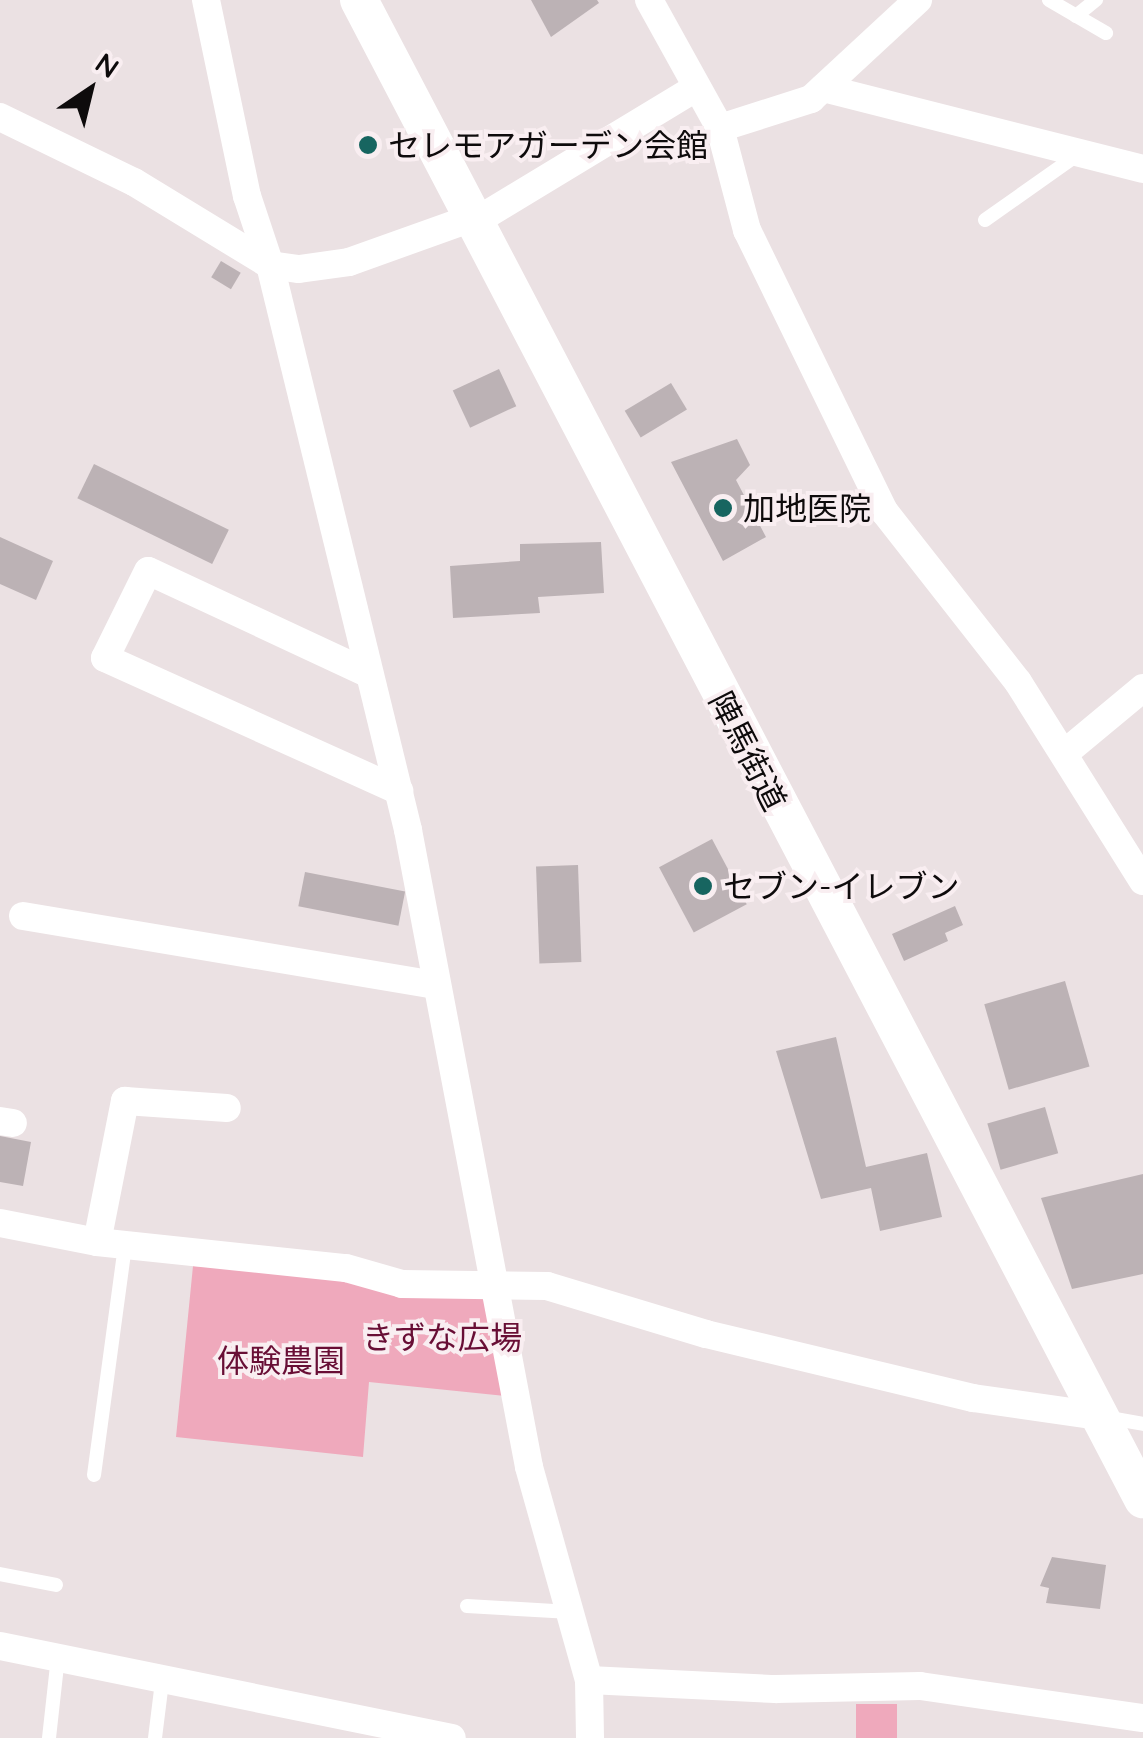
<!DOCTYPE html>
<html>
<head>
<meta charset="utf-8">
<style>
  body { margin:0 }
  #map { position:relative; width:1143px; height:1738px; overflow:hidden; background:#ebe1e3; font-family:Quicksand,"Noto Sans JP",sans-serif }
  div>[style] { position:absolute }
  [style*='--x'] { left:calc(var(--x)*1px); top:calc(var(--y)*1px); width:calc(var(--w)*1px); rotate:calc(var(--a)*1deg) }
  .green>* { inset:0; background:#efa9bc; transform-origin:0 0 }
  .building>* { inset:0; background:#bcb2b5; transform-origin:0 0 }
  .lane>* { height:14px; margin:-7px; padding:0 7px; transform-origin:7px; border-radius:7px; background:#fff }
  .street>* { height:28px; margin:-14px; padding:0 14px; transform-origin:14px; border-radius:14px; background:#fff }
  .secondary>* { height:38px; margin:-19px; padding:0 19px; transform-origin:19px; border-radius:19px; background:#fff }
  .dots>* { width:28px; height:28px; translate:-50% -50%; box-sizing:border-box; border:5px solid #f9eef1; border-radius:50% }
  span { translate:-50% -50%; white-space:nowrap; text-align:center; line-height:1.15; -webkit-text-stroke:8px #f9eef1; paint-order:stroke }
  .poi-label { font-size:32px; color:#0e0b0c }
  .left { translate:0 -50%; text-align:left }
  .street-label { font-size:32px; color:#0e0b0c }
  .park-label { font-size:32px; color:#680e35 }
  .north { position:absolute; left:40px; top:40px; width:100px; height:100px; -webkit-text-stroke:8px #f9eef1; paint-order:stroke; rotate:35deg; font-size:28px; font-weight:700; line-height:40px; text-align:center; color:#0e0b0c }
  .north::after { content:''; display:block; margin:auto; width:35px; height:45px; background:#0e0b0c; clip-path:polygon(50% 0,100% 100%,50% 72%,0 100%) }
</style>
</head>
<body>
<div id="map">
  <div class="green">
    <i style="clip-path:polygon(193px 1266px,493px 1289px,515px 1397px,369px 1382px,363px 1457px,176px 1437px)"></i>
    <i style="left:856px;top:1704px;width:41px;height:34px"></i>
  </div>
  <div class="building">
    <i style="clip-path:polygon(531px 0,597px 0,599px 3px,551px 37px)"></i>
    <i style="left:221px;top:261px;width:23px;height:19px;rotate:31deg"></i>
    <i style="left:499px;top:369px;width:41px;height:51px;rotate:65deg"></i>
    <i style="left:671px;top:383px;width:31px;height:54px;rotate:59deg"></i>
    <i style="clip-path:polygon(737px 439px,750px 465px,736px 480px,766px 537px,723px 561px,671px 462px)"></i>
    <i style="left:94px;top:464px;width:150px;height:38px;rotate:26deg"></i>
    <i style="clip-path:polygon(0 537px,53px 561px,36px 600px,0 584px)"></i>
    <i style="clip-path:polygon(601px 542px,604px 593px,538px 597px,540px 613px,453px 618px,450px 566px,520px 561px,520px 544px)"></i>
    <i style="left:712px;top:839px;width:74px;height:60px;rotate:62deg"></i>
    <i style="left:578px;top:865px;width:97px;height:42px;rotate:88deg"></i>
    <i style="left:305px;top:872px;width:102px;height:35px;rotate:11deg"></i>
    <i style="clip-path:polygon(955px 906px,963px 925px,945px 933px,948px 941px,904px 961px,892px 934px)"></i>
    <i style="left:1065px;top:981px;width:89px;height:84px;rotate:74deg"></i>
    <i style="clip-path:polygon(836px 1037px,866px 1167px,927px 1153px,942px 1217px,880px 1231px,871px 1188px,821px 1199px,776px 1051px)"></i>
    <i style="left:1045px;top:1107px;width:48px;height:60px;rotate:74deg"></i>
    <i style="clip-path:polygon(0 1136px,31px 1142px,23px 1186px,0 1182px)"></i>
    <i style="clip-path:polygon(1143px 1174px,1143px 1274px,1072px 1289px,1041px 1198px)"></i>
    <i style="clip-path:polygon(1052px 1557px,1106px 1565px,1100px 1609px,1046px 1603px,1049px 1588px,1040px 1586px)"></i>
  </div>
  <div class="lane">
    <i style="--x:1049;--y:0;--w:66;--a:30.1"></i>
    <i style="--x:1076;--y:16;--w:26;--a:-39"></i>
    <i style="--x:985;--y:220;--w:113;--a:-35.2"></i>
    <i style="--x:1104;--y:1417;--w:40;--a:10"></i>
    <i style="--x:94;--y:1475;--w:232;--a:-82.3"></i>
    <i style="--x:0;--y:1574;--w:57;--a:11.1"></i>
    <i style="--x:467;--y:1606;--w:104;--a:3.3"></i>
    <i style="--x:49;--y:1738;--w:81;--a:-83.7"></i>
    <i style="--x:155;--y:1738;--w:56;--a:-82.9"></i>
  </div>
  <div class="street">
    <i style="--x:206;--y:0;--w:200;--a:78.2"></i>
    <i style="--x:247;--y:196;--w:73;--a:71.6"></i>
    <i style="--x:270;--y:265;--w:582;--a:76.27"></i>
    <i style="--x:408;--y:830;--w:648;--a:79.24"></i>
    <i style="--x:529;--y:1467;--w:221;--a:74.3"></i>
    <i style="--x:589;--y:1680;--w:58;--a:89"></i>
    <i style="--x:649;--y:0;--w:146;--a:61"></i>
    <i style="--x:720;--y:128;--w:106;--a:75.2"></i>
    <i style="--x:747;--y:230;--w:313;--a:64"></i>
    <i style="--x:884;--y:511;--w:217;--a:51.9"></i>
    <i style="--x:1018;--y:682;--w:235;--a:57.9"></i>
    <i style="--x:823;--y:88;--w:330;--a:14.2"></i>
    <i style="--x:0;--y:117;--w:149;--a:25.9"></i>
    <i style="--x:134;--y:182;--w:159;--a:31.4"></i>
    <i style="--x:270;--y:265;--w:29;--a:8"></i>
    <i style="--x:299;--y:269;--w:50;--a:-8"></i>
    <i style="--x:349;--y:262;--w:134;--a:-19.7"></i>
    <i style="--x:720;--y:128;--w:96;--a:-17.7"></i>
    <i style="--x:811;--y:99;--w:146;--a:-42.8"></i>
    <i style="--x:476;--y:221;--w:257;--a:-31.2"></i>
    <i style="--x:365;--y:672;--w:239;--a:-155"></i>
    <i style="--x:148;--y:571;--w:97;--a:116.3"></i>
    <i style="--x:105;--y:658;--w:323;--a:24.3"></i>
    <i style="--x:1066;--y:752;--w:100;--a:-39.7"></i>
    <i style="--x:23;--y:916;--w:418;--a:9.5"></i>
    <i style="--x:0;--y:1121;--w:13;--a:9"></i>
    <i style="--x:0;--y:1223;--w:99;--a:11.1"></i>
    <i style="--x:97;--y:1242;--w:250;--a:6"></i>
    <i style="--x:346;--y:1268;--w:58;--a:15.9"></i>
    <i style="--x:402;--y:1284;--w:145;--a:0.8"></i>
    <i style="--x:547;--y:1286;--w:166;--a:16.8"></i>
    <i style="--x:706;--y:1334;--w:275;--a:13.5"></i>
    <i style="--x:973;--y:1398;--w:128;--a:8.1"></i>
    <i style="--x:97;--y:1242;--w:144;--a:-78.8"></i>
    <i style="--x:125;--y:1101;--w:102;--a:3.9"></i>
    <i style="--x:0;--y:1646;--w:461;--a:11.5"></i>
    <i style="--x:589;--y:1680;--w:187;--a:2.8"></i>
    <i style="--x:776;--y:1689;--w:144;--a:-1.2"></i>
    <i style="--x:920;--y:1686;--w:225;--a:8.2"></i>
  </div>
  <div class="secondary">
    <i style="--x:359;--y:0;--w:1692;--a:62.39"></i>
  </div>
  <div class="dots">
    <i style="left:368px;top:145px;background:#176560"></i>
    <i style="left:723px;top:508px;background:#176560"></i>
    <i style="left:703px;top:886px;background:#176560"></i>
  </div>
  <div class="poi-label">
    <span class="left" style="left:388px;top:145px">セレモアガーデン会館</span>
    <span class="left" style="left:743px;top:508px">加地医院</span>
    <span class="left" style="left:723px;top:886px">セブン-イレブン</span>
  </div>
  <div class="street-label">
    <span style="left:748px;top:751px;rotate:63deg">陣馬街道</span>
  </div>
  <div class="park-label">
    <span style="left:442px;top:1337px">きずな広場</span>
    <span style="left:281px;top:1360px">体験農園</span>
  </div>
  <div class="north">N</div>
</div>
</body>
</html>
